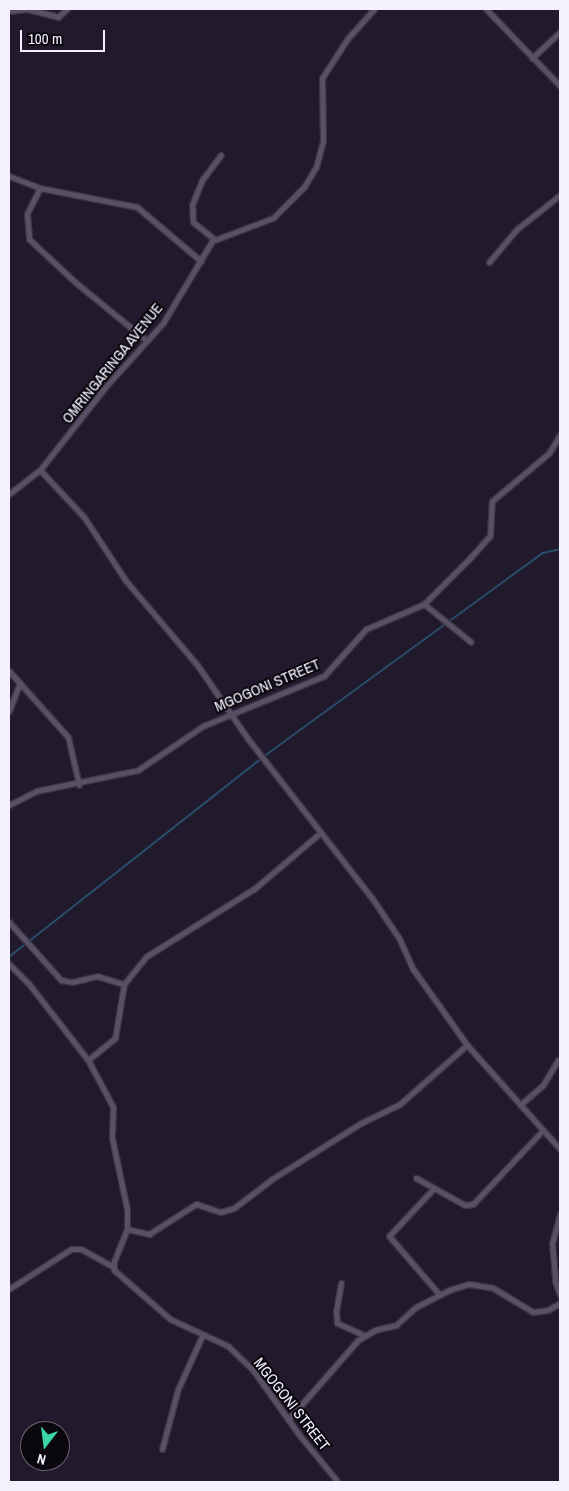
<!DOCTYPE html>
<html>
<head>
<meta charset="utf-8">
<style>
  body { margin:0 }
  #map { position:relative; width:569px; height:1491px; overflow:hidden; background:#211a2c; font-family:"Archivo Narrow",sans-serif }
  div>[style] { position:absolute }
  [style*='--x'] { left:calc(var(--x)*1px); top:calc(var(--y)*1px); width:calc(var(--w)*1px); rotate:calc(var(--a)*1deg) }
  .stream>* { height:2px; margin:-1px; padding:0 1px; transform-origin:1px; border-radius:1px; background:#294e6a }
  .roads { filter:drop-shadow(1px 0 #3a3443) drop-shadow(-1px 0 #3a3443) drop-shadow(0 1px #3a3443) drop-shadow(0 -1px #3a3443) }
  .minor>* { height:5px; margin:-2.5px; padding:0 2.5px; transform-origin:2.5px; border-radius:2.5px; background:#585065 }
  span { translate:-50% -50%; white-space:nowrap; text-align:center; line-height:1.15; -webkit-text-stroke:4px #0a070e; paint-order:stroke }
  .street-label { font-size:15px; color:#f5f1fe }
  .frame { position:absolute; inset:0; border:10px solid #f5f1fe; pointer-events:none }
  .north { position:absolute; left:20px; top:1421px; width:50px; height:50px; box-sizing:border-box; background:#0a070e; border:1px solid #68656e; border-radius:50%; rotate:195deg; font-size:14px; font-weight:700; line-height:20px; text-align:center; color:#f5f1fe }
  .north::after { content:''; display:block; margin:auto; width:18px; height:22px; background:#3bd4a4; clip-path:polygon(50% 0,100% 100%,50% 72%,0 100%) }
  .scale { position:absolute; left:20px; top:30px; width:85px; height:22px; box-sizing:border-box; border:2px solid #f5f1fe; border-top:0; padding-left:6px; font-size:15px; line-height:18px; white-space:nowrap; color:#f5f1fe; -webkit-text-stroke:4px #0a070e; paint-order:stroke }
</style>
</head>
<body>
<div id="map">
  <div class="stream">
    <i style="--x:9;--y:957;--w:323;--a:-38.2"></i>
    <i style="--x:263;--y:757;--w:346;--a:-36.1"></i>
    <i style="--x:543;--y:553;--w:17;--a:-13"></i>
  </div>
  <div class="roads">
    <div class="minor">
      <i style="--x:486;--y:9;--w:107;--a:46.1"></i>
      <i style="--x:9;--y:11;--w:18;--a:-6"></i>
      <i style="--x:27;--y:9;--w:32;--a:14"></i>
      <i style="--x:58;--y:17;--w:12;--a:-42"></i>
      <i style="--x:532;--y:58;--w:38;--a:-43"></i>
      <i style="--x:9;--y:176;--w:33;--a:21"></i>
      <i style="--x:40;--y:188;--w:99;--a:11.1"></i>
      <i style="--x:137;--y:207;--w:84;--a:40.2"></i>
      <i style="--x:40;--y:188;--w:29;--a:117"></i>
      <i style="--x:27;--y:214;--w:25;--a:85"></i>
      <i style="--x:29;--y:239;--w:63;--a:43.1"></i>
      <i style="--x:75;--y:282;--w:93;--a:39.3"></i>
      <i style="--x:214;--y:239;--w:27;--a:-141"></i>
      <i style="--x:193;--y:222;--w:17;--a:-93"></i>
      <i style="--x:192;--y:205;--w:27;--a:-68"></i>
      <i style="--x:202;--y:180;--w:31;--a:-53"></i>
      <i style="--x:489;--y:262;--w:43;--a:-49.7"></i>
      <i style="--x:517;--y:229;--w:55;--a:-38.3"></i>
      <i style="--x:40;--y:470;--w:64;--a:46.9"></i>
      <i style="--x:84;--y:517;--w:77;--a:56.7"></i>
      <i style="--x:126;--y:581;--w:111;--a:49.7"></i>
      <i style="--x:198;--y:666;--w:88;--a:55.6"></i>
      <i style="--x:248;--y:739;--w:202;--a:52.1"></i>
      <i style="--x:372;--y:898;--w:48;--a:56"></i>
      <i style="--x:399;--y:938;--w:34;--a:66"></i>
      <i style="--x:413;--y:969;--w:93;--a:54.6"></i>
      <i style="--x:467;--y:1045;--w:140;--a:48.2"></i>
      <i style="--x:9;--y:494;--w:39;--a:-38"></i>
      <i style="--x:40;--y:470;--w:108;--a:-51.8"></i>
      <i style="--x:107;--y:385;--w:84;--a:-47.9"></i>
      <i style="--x:163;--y:323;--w:96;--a:-59.1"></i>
      <i style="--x:212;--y:241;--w:65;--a:-20.7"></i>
      <i style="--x:273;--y:218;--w:44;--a:-45"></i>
      <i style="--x:304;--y:187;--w:23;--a:-59"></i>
      <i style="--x:316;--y:167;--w:27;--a:-75"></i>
      <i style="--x:323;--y:141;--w:63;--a:-90.9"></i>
      <i style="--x:322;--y:78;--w:48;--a:-57"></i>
      <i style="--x:348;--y:38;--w:39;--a:-48"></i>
      <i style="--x:424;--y:604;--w:60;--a:39"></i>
      <i style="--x:9;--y:671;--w:89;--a:48.2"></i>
      <i style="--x:68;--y:737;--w:49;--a:77.1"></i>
      <i style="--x:9;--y:711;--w:30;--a:-69"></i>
      <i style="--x:9;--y:805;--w:30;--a:-27"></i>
      <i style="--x:36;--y:791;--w:104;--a:-11.6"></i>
      <i style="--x:138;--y:770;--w:78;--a:-34.1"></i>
      <i style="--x:203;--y:726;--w:131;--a:-22.5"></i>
      <i style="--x:324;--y:676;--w:63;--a:-48.2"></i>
      <i style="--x:366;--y:629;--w:63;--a:-23.3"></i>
      <i style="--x:424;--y:604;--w:64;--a:-45"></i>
      <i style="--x:469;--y:559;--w:31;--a:-48"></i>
      <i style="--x:490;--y:536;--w:35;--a:-87"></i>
      <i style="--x:492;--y:501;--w:75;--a:-40.1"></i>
      <i style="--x:549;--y:453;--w:21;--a:-59"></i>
      <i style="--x:9;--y:922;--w:78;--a:48.1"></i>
      <i style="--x:61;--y:980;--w:11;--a:10"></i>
      <i style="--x:72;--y:982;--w:26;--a:-13"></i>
      <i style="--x:97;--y:976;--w:28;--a:17"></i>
      <i style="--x:9;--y:964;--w:28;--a:45"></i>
      <i style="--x:29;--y:984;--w:96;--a:52.2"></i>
      <i style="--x:88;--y:1060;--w:53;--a:62"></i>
      <i style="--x:113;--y:1107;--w:31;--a:92"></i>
      <i style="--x:112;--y:1138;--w:73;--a:78.1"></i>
      <i style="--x:127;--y:1209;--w:20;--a:90"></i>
      <i style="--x:127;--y:1229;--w:35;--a:112"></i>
      <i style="--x:114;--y:1261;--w:9;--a:90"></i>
      <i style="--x:114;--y:1270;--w:74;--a:41.2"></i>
      <i style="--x:170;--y:1319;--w:64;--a:25"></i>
      <i style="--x:228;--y:1346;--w:35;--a:44"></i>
      <i style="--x:253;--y:1370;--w:81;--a:54.5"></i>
      <i style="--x:300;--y:1436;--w:60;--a:50.4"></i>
      <i style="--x:88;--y:1060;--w:35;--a:-39"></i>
      <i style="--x:115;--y:1038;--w:55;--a:-80.5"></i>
      <i style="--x:124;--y:984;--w:36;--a:-51"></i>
      <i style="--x:147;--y:956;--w:126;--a:-32.1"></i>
      <i style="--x:254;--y:889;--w:87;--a:-40.3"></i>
      <i style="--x:520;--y:1105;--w:30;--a:-41"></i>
      <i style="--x:543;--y:1085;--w:29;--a:-59"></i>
      <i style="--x:416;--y:1178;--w:56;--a:28.9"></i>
      <i style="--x:465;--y:1205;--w:8;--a:-7"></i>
      <i style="--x:473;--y:1204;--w:102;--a:-46.6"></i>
      <i style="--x:433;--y:1189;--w:64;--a:133.1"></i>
      <i style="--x:389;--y:1236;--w:77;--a:49.2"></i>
      <i style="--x:560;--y:1214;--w:30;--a:105"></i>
      <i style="--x:552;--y:1243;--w:38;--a:85"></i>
      <i style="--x:555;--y:1281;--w:15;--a:70"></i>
      <i style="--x:127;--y:1229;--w:23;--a:13"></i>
      <i style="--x:149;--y:1234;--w:56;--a:-32.6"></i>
      <i style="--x:196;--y:1204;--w:26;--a:18"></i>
      <i style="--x:221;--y:1212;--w:14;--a:-17"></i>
      <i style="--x:234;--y:1208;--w:48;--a:-37.3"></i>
      <i style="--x:272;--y:1179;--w:105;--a:-32.2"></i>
      <i style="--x:361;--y:1123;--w:43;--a:-26"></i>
      <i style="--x:400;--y:1104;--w:89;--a:-41.4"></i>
      <i style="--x:341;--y:1283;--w:28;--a:100"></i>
      <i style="--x:336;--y:1311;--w:12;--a:85"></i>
      <i style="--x:337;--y:1323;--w:30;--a:24"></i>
      <i style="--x:9;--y:1289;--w:74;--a:-32.8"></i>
      <i style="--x:71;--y:1249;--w:10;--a:0"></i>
      <i style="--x:81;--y:1249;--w:37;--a:29"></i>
      <i style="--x:288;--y:1420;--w:106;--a:-48.8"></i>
      <i style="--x:358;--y:1340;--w:20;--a:-30"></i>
      <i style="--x:375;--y:1330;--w:22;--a:-13"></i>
      <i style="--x:396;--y:1325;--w:27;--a:-42"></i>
      <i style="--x:416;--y:1307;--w:37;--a:-27"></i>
      <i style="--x:449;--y:1290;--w:21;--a:-17"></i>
      <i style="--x:469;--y:1284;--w:24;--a:9"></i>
      <i style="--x:493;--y:1288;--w:47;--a:31"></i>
      <i style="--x:533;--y:1312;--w:15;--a:-8"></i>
      <i style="--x:548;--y:1310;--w:14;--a:-30"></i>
      <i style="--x:162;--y:1449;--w:62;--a:-75.1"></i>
      <i style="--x:178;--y:1389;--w:60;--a:-65.6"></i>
    </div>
  </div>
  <div class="street-label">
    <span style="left:112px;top:363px;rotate:-51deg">OMRINGARINGA AVENUE</span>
    <span style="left:267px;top:685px;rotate:-23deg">MGOGONI STREET</span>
    <span style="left:292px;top:1404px;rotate:52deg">MGOGONI STREET</span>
  </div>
  <div class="frame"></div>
  <div class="north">N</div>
  <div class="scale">100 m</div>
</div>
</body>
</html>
